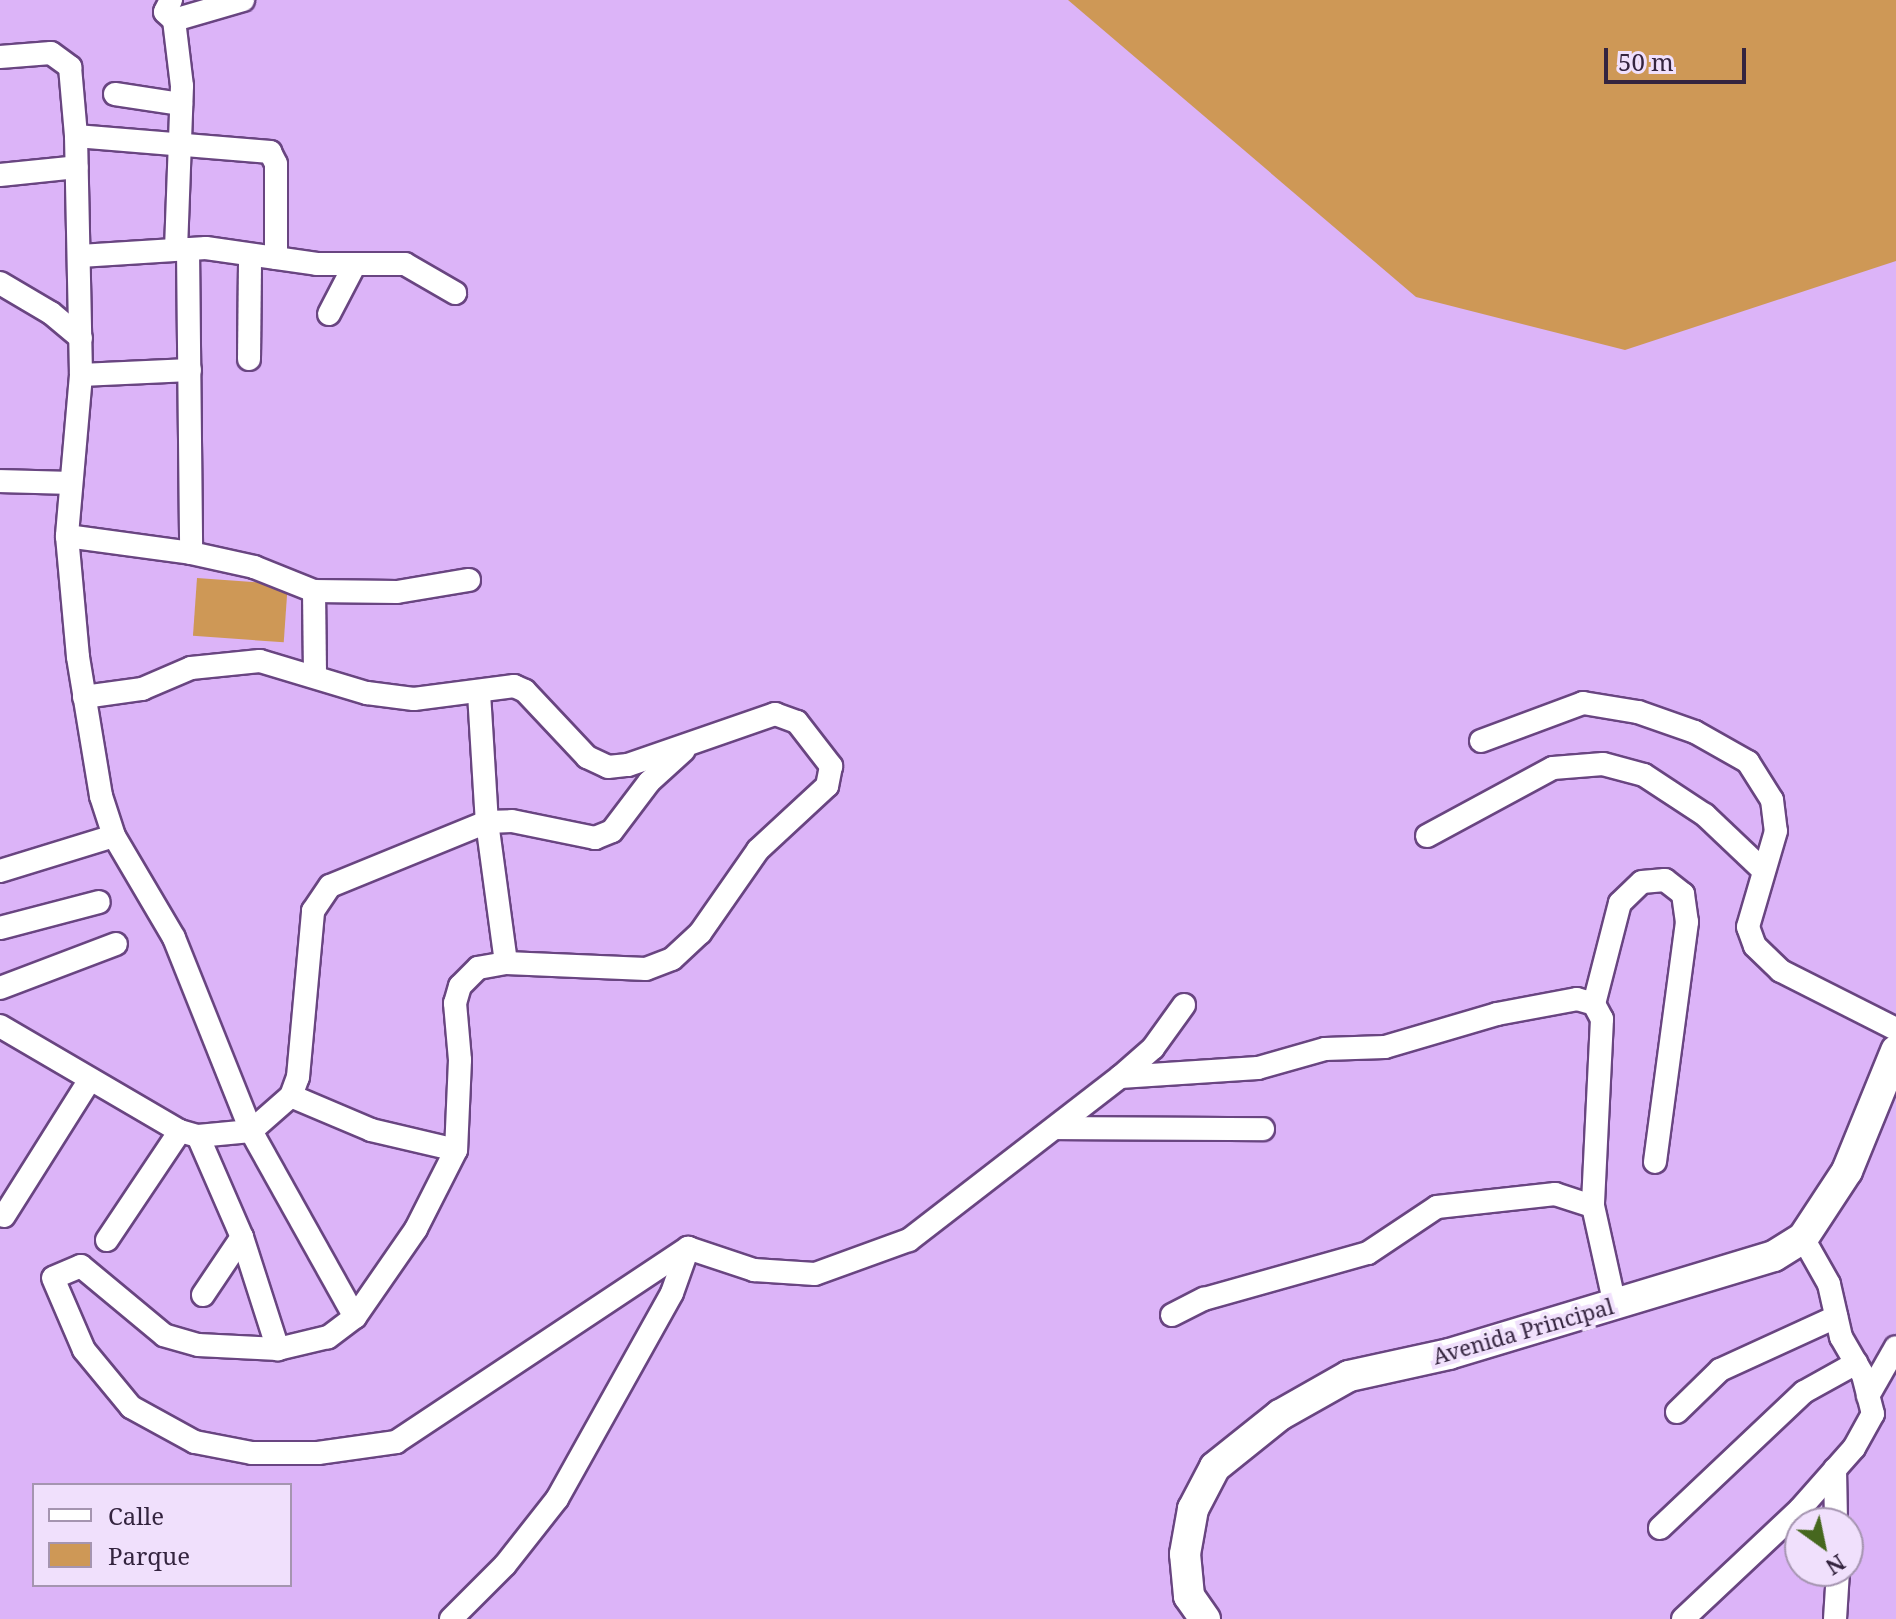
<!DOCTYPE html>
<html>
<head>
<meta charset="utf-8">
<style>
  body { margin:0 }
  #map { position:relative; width:1896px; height:1619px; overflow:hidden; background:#dcb4f8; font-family:"Noto Serif",serif }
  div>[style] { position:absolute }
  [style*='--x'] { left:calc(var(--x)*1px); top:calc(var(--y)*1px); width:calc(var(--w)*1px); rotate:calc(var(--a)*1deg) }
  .green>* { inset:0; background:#ce9856; transform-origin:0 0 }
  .roads { filter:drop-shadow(2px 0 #694581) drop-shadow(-2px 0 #694581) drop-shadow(0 2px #694581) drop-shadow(0 -2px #694581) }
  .street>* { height:22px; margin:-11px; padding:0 11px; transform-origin:11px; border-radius:11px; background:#fff }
  .secondary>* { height:30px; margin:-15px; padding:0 15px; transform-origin:15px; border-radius:15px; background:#fff }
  span { translate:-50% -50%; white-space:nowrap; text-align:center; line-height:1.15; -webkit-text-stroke:8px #f0e0fc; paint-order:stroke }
  .street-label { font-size:22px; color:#34243f }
  .legend { position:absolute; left:32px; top:1483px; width:260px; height:104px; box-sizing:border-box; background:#f0e0fc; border:2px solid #a595b0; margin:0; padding:10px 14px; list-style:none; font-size:24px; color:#34243f }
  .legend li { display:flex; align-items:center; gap:16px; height:40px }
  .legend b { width:40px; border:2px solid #a595b0 }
  .north { position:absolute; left:1784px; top:1507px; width:80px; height:80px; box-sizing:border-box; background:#f0e0fc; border:2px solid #a595b0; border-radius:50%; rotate:147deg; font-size:22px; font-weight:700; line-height:32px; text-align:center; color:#34243f }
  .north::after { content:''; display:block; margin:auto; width:28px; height:36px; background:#46671e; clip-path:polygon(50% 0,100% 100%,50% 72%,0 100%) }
  .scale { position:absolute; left:1604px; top:48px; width:142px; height:36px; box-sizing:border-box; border:4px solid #34243f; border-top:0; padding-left:10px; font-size:24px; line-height:28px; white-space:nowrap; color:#34243f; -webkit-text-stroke:6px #f0e0fc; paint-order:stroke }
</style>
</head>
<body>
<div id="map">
  <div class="green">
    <i style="clip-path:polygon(1068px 0,1896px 0,1896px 261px,1625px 350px,1416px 297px)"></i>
    <i style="left:197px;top:578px;width:91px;height:58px;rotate:4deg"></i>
  </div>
  <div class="roads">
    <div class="street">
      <i style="--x:171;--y:0;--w:13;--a:117"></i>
      <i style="--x:165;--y:12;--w:12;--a:42"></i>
      <i style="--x:174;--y:20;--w:66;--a:83.1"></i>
      <i style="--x:182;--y:86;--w:163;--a:92.1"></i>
      <i style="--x:174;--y:20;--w:72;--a:-16.2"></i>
      <i style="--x:0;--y:57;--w:51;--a:-4.5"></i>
      <i style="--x:51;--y:53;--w:24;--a:36"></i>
      <i style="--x:70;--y:67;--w:69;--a:85"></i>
      <i style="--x:76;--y:136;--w:239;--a:88.8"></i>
      <i style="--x:81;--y:375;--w:162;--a:95"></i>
      <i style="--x:67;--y:536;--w:121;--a:84.8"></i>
      <i style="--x:78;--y:657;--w:141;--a:80.6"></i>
      <i style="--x:101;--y:796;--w:42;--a:72"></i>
      <i style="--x:114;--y:836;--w:118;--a:59.5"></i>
      <i style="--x:174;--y:938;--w:208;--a:68.2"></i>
      <i style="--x:251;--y:1131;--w:213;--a:60.8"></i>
      <i style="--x:115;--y:94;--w:67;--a:8.6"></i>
      <i style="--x:76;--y:136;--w:195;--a:4.7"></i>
      <i style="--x:270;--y:152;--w:13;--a:63"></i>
      <i style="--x:276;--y:164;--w:94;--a:90"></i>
      <i style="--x:0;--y:175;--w:77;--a:-5.9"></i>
      <i style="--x:188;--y:249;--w:304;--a:89.4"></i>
      <i style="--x:80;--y:256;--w:126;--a:-3.6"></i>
      <i style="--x:206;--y:248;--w:112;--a:8.2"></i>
      <i style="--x:317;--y:264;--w:88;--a:0"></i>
      <i style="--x:405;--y:264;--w:58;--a:30.1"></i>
      <i style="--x:0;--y:283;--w:59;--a:30.5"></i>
      <i style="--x:51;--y:313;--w:39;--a:40"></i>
      <i style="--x:329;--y:314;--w:54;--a:-62.5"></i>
      <i style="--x:249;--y:359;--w:104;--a:-89.4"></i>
      <i style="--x:81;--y:375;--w:109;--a:-2.6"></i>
      <i style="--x:0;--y:481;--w:71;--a:1.6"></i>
      <i style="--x:67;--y:536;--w:125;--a:7.8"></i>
      <i style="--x:191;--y:553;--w:65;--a:12.5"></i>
      <i style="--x:254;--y:567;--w:65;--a:21.8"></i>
      <i style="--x:314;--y:591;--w:83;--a:0.7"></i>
      <i style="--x:397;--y:592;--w:73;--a:-9.5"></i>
      <i style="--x:314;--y:591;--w:82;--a:89.3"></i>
      <i style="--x:479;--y:693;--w:129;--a:86.5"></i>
      <i style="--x:487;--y:822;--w:142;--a:82.3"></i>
      <i style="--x:84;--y:697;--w:59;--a:-7.9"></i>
      <i style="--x:142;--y:689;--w:53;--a:-23.2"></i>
      <i style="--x:191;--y:668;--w:69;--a:-5.8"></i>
      <i style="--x:260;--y:661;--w:112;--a:16.7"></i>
      <i style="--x:367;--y:693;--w:47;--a:7.3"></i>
      <i style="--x:414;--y:699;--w:101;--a:-7.4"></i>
      <i style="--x:514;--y:686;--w:12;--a:24"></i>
      <i style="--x:525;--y:691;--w:91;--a:46.8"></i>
      <i style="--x:587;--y:757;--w:23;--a:25"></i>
      <i style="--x:608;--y:767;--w:20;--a:-6"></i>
      <i style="--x:628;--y:765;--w:156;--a:-19.1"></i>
      <i style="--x:775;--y:714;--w:23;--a:20"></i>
      <i style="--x:797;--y:722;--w:56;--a:52.3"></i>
      <i style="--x:831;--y:766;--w:20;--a:101"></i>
      <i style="--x:827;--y:786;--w:94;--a:137.2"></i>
      <i style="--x:758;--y:850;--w:101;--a:124.9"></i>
      <i style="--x:700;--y:933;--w:38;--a:137"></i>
      <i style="--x:672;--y:959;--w:28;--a:159"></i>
      <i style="--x:646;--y:969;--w:140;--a:-177.5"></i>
      <i style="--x:506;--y:963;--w:28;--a:170"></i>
      <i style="--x:478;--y:968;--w:25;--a:135"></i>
      <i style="--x:460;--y:986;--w:18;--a:106"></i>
      <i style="--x:455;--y:1003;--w:57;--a:85"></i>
      <i style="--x:460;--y:1060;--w:90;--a:92.5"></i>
      <i style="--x:456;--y:1150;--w:89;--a:116.9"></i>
      <i style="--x:416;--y:1229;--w:107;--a:124.7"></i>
      <i style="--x:355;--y:1317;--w:34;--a:143"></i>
      <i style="--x:328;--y:1337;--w:51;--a:166.5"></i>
      <i style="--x:278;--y:1349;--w:80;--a:-177.1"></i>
      <i style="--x:198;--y:1345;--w:35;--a:-164"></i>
      <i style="--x:164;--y:1335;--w:108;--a:-140.3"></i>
      <i style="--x:81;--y:1266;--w:30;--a:157"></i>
      <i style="--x:53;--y:1278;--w:78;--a:66.7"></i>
      <i style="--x:84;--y:1350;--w:74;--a:50.5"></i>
      <i style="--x:131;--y:1407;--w:73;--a:28.7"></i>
      <i style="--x:195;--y:1442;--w:58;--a:10.9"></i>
      <i style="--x:252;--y:1453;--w:66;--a:0"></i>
      <i style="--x:318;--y:1453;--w:79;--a:-8"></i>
      <i style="--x:396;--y:1442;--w:351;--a:-33.6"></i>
      <i style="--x:1481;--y:741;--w:109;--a:-20.4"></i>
      <i style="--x:1583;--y:703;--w:56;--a:9.3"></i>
      <i style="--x:1638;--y:712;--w:60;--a:19.3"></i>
      <i style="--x:1695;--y:732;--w:61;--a:29.5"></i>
      <i style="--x:1748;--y:762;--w:45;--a:57.7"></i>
      <i style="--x:1772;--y:800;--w:31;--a:83"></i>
      <i style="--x:1776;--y:831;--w:100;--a:106.3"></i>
      <i style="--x:1748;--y:927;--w:20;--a:70"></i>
      <i style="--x:1755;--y:946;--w:36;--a:44"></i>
      <i style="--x:1781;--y:971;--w:129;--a:26.8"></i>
      <i style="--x:1427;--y:836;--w:143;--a:-28.4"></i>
      <i style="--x:1553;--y:768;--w:50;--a:-4.6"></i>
      <i style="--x:1603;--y:764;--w:42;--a:15"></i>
      <i style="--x:1644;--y:775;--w:73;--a:33.3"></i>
      <i style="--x:1705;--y:815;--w:79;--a:43.5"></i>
      <i style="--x:0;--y:871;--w:119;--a:-17.1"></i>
      <i style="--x:0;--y:928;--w:102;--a:-14.7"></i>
      <i style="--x:0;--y:988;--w:124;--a:-20.8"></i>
      <i style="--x:1594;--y:1004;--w:104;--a:-75.6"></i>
      <i style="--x:1620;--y:903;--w:30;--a:-44"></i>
      <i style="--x:1642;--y:882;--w:23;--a:-5"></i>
      <i style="--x:1665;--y:880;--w:23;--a:38"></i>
      <i style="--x:1683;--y:894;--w:28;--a:82"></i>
      <i style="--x:1687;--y:922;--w:242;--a:97.6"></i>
      <i style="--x:0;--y:1026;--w:208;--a:30.3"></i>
      <i style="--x:180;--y:1131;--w:19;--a:16"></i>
      <i style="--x:198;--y:1136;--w:53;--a:-5.4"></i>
      <i style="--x:251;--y:1131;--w:53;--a:-41.2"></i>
      <i style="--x:291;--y:1096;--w:20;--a:-70"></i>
      <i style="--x:298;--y:1077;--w:167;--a:-84.8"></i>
      <i style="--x:313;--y:911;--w:30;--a:-56"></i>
      <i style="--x:330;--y:886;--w:170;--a:-22.2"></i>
      <i style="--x:487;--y:822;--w:25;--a:-2"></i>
      <i style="--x:512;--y:821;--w:85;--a:11.6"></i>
      <i style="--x:595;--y:838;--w:18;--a:-22"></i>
      <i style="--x:612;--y:831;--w:61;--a:-52.9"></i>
      <i style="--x:649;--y:782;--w:47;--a:-42.4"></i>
      <i style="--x:1120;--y:1077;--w:138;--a:-3.7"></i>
      <i style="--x:1258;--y:1068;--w:70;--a:-15.8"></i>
      <i style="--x:1325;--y:1049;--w:60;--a:-1.9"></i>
      <i style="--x:1385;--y:1047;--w:117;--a:-16.4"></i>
      <i style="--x:1497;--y:1014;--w:81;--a:-10.6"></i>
      <i style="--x:1577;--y:999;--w:18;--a:16"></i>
      <i style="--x:1594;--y:1004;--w:17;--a:62"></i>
      <i style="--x:1602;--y:1019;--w:187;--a:92.8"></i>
      <i style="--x:1593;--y:1206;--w:101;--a:77.5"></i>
      <i style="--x:291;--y:1096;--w:87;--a:23"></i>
      <i style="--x:371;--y:1130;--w:87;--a:13.2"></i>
      <i style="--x:1056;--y:1128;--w:207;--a:0.3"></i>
      <i style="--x:198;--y:1136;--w:110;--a:66.5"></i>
      <i style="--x:242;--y:1237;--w:118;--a:72.2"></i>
      <i style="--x:4;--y:1216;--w:160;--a:-57.8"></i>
      <i style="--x:107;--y:1240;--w:131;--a:-56.2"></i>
      <i style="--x:688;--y:1248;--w:70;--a:18.4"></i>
      <i style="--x:754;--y:1270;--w:61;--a:3.8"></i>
      <i style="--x:815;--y:1274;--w:100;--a:-19.9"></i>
      <i style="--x:909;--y:1240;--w:267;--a:-37.7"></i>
      <i style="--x:1120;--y:1077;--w:44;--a:-41.3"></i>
      <i style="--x:1153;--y:1048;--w:53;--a:-54.2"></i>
      <i style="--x:203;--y:1295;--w:70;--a:-56.1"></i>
      <i style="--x:1172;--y:1315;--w:36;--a:-27"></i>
      <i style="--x:1204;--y:1299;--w:170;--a:-15.7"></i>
      <i style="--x:1368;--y:1253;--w:83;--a:-33.7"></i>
      <i style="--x:1437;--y:1207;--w:119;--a:-6.3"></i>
      <i style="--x:1555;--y:1194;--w:40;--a:18"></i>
      <i style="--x:1868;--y:1396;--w:56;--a:-60.3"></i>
      <i style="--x:1677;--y:1412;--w:60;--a:-44.3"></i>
      <i style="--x:1720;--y:1370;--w:128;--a:-24.6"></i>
      <i style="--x:1835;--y:1469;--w:54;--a:88.9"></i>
      <i style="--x:1660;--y:1528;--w:198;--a:-43.4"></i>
      <i style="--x:1804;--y:1392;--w:60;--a:-29.1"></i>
      <i style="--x:451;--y:1619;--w:76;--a:-45"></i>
      <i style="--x:505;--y:1565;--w:84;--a:-51.8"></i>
      <i style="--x:557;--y:1499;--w:236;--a:-60.8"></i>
      <i style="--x:672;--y:1293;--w:48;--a:-70.4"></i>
      <i style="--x:1683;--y:1619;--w:161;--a:-43.2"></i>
      <i style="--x:1800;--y:1509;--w:81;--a:-48.5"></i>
      <i style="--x:1854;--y:1448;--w:39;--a:-61"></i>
      <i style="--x:1873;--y:1414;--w:40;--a:-104.4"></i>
      <i style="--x:1863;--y:1375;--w:44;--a:-120.1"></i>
      <i style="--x:1841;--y:1337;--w:54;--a:-102.8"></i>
      <i style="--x:1829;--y:1284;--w:53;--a:-119.5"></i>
      <i style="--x:1835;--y:1619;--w:48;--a:-86.4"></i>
    </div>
    <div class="secondary">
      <i style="--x:1205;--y:1619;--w:28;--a:-125"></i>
      <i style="--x:1189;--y:1596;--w:42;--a:-95.4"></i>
      <i style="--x:1185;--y:1554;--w:46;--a:-79.9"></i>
      <i style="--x:1193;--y:1509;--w:47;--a:-62.4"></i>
      <i style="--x:1215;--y:1467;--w:83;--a:-38.7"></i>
      <i style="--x:1280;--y:1415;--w:79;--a:-29.5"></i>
      <i style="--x:1349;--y:1376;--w:102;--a:-12.4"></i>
      <i style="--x:1449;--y:1354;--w:339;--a:-16.8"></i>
      <i style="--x:1774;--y:1256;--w:34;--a:-32"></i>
      <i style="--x:1803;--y:1238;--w:80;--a:-56.7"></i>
      <i style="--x:1847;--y:1171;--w:130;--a:-67.8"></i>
    </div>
  </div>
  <div class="street-label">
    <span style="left:1523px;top:1331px;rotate:-16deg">Avenida Principal</span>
  </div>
  <ul class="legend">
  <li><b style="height:10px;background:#fff"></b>Calle</li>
  <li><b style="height:22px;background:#ce9856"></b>Parque</li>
  </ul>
  <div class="north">N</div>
  <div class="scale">50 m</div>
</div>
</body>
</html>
